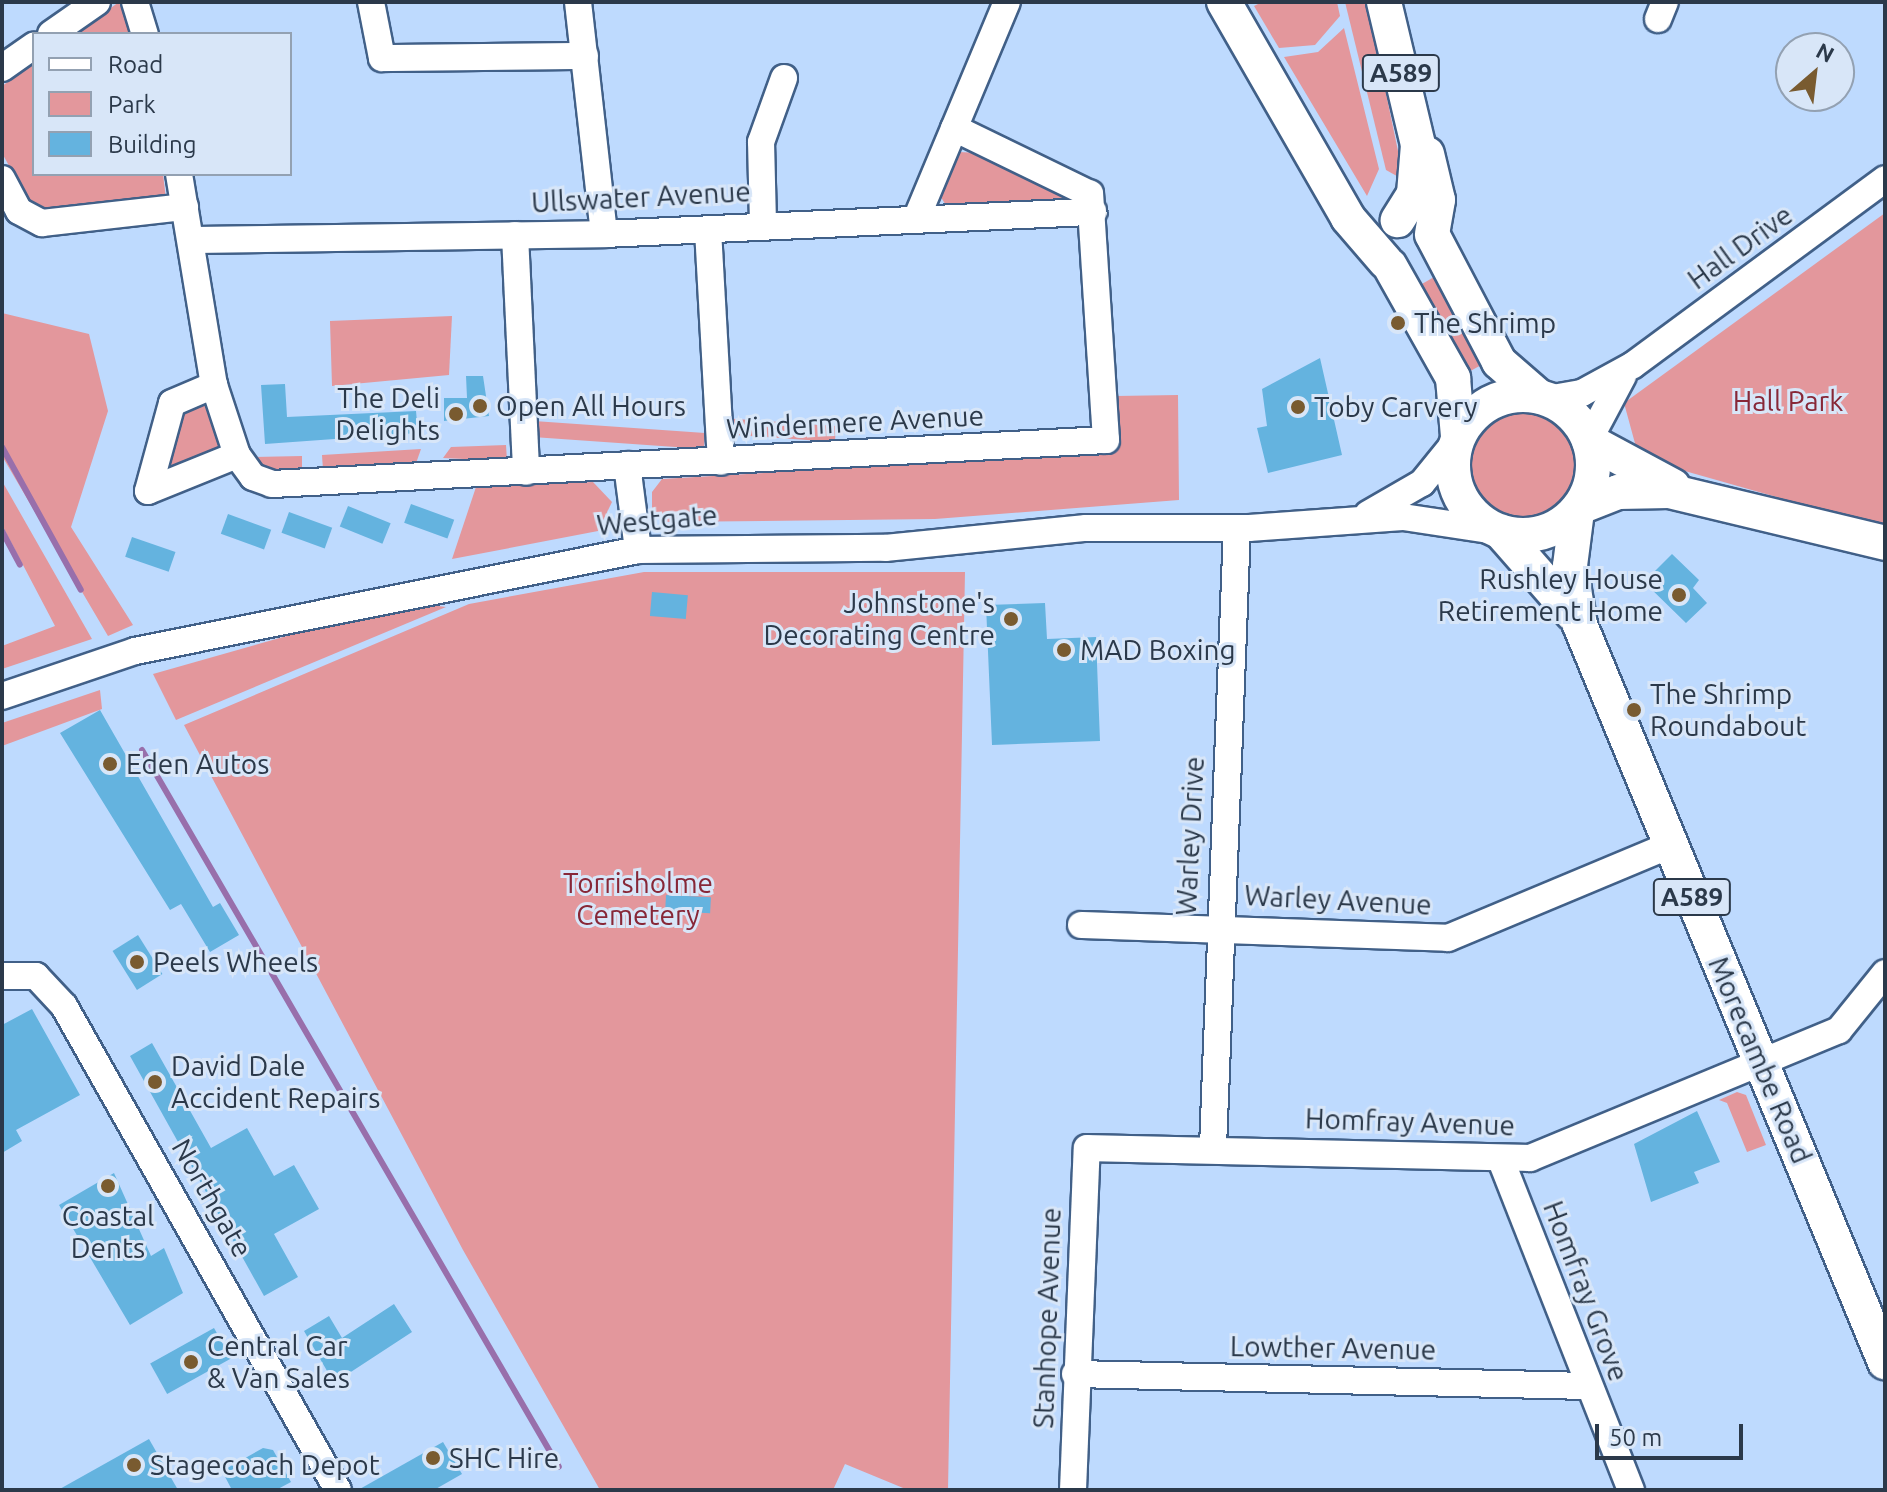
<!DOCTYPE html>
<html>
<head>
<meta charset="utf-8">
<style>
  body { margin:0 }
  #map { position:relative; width:1887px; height:1492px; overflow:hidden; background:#bedafe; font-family:Ubuntu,sans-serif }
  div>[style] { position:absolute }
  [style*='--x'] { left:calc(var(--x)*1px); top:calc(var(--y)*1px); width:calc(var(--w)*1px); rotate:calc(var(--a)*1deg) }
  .green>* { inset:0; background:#e3979c; transform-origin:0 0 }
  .round { border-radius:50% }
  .stream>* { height:6px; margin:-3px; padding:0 3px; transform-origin:3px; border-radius:3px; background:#986fab }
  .building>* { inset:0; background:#64b3df; transform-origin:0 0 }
  .roads { filter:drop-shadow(2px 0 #416088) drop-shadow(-2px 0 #416088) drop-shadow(0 2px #416088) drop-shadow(0 -2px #416088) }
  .minor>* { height:26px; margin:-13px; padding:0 13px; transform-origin:13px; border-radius:13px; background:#fff }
  .major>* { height:34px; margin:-17px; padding:0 17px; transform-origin:17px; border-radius:17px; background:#fff }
  .major>.ring { margin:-17px; padding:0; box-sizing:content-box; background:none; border:34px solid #fff; border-radius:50% }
  .dots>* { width:22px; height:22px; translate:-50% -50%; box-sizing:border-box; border:4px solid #d8e6f8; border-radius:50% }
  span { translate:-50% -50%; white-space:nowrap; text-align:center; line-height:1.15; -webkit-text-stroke:6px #d8e6f8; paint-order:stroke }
  .shield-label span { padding:2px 6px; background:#d8e6f8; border:2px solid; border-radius:6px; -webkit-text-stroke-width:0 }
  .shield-label { font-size:26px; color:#2b394a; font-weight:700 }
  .street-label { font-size:28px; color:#2b394a }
  .poi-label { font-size:28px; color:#2b394a }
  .left { translate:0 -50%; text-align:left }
  .right { translate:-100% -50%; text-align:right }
  .park-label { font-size:28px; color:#872737 }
  .frame { position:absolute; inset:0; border:4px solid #2b394a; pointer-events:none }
  .legend { position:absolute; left:32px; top:32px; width:260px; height:144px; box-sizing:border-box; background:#d8e6f8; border:2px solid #93a1b2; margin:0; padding:10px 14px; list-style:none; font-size:24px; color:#2b394a }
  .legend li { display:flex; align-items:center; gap:16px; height:40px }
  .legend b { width:40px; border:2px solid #93a1b2 }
  .north { position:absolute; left:1775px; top:32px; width:80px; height:80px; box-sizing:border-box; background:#d8e6f8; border:2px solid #93a1b2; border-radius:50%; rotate:28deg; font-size:22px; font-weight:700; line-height:32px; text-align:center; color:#2b394a }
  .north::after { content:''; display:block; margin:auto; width:28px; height:36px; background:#795b30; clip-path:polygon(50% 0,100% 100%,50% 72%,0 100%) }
  .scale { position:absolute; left:1595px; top:1424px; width:148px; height:36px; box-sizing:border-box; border:4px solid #2b394a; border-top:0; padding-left:10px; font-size:24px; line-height:28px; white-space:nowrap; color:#2b394a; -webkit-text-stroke:6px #d8e6f8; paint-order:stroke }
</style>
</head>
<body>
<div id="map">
  <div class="green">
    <i style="clip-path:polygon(119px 2px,131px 34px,75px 34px)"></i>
    <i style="clip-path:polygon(1262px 2px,1337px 2px,1340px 16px,1315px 45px,1279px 48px,1254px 6px)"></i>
    <i style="clip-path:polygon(1345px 2px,1367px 2px,1404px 180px,1386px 170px)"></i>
    <i style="clip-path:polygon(1344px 28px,1379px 169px,1367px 196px,1284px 57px,1318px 52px)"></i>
    <i style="clip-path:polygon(34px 64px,34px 174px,163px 174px,166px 199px,43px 212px,31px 206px,2px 153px,2px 86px)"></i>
    <i style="clip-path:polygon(959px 152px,979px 153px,1069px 196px,1069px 204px,947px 207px,939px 194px)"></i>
    <i style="clip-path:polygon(1885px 213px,1885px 528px,1639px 458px,1624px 403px)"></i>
    <i style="clip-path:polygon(1441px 273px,1485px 363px,1463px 375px,1415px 288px)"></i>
    <i style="clip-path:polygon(2px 313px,89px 334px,108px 411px,71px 527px,133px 625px,108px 636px,2px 456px)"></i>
    <i style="clip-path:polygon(452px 316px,449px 375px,332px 386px,330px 321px)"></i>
    <i style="clip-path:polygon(1178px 395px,1179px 500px,935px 519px,662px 522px,652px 510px,652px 492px,662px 479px,1117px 452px,1116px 396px)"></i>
    <i style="clip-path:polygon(205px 403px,214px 405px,222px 441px,218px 451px,176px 471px,166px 463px,180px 417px)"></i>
    <i class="round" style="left:1466px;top:411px;width:110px;height:110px"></i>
    <i style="left:836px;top:426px;width:16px;height:107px;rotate:94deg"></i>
    <i style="left:705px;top:433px;width:16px;height:168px;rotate:94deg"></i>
    <i style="clip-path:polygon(506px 445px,507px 461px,443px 458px,451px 447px)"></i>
    <i style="clip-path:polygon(421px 449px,414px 469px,323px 470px,322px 455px)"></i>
    <i style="clip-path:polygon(302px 456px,302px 477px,262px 470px,253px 457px)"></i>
    <i style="clip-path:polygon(2px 481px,92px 639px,2px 669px,2px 646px,55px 626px,2px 525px)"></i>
    <i style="clip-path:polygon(593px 482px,612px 502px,598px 531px,452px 559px,476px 487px)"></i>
    <i style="clip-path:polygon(644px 572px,965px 572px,948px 1490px,908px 1490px,845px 1464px,833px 1490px,600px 1490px,463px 1250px,184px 725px,469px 604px)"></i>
    <i style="clip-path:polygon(407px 602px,446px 607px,176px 720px,153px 674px)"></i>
    <i style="clip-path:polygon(100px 690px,102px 709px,2px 746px,2px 723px)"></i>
    <i style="clip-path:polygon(1737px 1092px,1746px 1095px,1766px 1145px,1747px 1152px,1727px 1103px,1719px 1100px)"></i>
  </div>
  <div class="stream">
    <i style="--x:2;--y:447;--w:163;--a:61.1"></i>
    <i style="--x:2;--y:531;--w:38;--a:62"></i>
    <i style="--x:142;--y:750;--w:829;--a:59.82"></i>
  </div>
  <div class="building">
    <i style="clip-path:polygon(1320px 358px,1342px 455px,1268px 473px,1257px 428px,1267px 426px,1262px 389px)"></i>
    <i style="clip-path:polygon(466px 376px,483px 376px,489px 416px,444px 421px,444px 398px,467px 398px)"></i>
    <i style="clip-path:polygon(285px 384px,287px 417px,416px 411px,418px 433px,265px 444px,261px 385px)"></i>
    <i style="left:411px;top:504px;width:46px;height:20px;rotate:20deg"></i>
    <i style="left:348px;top:506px;width:46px;height:22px;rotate:22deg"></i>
    <i style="left:289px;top:512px;width:46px;height:22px;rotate:20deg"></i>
    <i style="left:228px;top:514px;width:46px;height:21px;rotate:20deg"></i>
    <i style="left:132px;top:537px;width:46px;height:21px;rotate:19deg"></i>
    <i style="clip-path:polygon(1672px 554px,1699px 580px,1693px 588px,1707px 603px,1686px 623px,1644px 582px)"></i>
    <i style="left:652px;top:592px;width:36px;height:24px;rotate:5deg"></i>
    <i style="clip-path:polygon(1045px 603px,1047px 639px,1096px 637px,1100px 741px,992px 745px,986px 605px)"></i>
    <i style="clip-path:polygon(100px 710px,213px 907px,220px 903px,239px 935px,210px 952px,181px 904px,170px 910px,60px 733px)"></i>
    <i style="left:666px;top:895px;width:45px;height:16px;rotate:3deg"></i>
    <i style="left:138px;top:935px;width:46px;height:30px;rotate:58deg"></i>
    <i style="clip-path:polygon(32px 1009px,80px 1095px,16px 1130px,22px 1141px,2px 1153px,2px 1025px)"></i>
    <i style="clip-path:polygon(152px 1043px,211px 1148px,247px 1128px,274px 1176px,294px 1165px,319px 1209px,274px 1234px,298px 1277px,264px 1296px,130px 1056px)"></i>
    <i style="clip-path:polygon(1697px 1111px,1720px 1162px,1694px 1172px,1699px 1183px,1651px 1202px,1634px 1144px)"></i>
    <i style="clip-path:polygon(114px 1173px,151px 1256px,164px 1248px,183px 1293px,130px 1325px,59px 1205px)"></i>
    <i style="clip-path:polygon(394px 1304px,412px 1332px,334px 1383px,304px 1331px,329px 1316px,342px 1338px)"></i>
    <i style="left:214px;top:1328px;width:35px;height:73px;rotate:61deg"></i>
    <i style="clip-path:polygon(149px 1439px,178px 1490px,58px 1490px)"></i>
    <i style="clip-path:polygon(443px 1442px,462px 1474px,434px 1490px,358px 1490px)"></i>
    <i style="clip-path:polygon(263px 1448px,273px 1450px,291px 1482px,276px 1490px,232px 1490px,222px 1471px)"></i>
  </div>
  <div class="roads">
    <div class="minor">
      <i style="--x:135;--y:2;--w:34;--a:73"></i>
      <i style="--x:371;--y:2;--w:57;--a:78.9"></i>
      <i style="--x:382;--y:58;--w:203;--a:-0.6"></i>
      <i style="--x:578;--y:2;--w:233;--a:83.6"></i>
      <i style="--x:1658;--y:19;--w:18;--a:-68"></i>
      <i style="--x:51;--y:34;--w:56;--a:-34.8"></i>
      <i style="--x:2;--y:68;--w:39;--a:-35"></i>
      <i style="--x:179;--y:174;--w:214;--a:80.6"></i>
      <i style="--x:214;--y:385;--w:74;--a:71.8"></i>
      <i style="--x:237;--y:455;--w:27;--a:54"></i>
      <i style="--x:253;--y:477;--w:20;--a:20"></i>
      <i style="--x:272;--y:484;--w:835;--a:-3.02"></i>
      <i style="--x:1106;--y:440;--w:247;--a:-93.7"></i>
      <i style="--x:1090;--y:194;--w:151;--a:-154.1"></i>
      <i style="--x:2;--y:179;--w:36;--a:62"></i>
      <i style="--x:19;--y:211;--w:26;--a:28"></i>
      <i style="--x:42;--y:223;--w:144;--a:-6.4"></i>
      <i style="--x:917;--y:217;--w:233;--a:-67.3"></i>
      <i style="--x:763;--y:223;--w:81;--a:-91.4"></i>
      <i style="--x:761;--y:142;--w:68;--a:-70.2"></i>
      <i style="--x:708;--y:230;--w:232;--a:86.8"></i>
      <i style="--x:515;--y:235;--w:237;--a:87.3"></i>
      <i style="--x:191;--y:240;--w:413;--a:-0.8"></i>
      <i style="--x:604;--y:234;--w:490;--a:-2.6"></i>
      <i style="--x:1547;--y:399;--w:36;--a:-10"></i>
      <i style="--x:1582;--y:393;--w:58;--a:-28.8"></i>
      <i style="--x:1633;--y:365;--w:313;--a:-36.4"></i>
      <i style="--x:1589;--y:440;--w:72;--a:-62"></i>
      <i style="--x:627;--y:465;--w:86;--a:82.6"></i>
      <i style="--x:148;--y:491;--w:91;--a:-74.7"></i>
      <i style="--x:172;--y:403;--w:46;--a:-23.2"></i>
      <i style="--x:148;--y:491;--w:96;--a:-22"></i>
      <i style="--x:1368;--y:514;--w:62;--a:-29.9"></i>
      <i style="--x:1422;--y:483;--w:55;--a:-50.9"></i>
      <i style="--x:2;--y:696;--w:140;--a:-18.7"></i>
      <i style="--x:135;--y:651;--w:513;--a:-11.35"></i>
      <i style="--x:638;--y:550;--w:247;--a:-0.5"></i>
      <i style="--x:885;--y:548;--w:202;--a:-5.7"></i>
      <i style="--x:1086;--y:528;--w:163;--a:0"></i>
      <i style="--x:1249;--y:528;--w:154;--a:-4.1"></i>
      <i style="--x:1403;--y:517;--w:95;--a:8.5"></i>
      <i style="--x:1081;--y:925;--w:367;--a:2"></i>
      <i style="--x:1448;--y:938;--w:241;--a:-22.7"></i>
      <i style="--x:2;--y:976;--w:34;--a:0"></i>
      <i style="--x:36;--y:976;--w:41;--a:47"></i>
      <i style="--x:64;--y:1006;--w:556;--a:60.49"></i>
      <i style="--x:1213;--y:1147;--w:619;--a:-87.78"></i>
      <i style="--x:1501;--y:1160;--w:355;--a:68.5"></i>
      <i style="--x:1075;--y:1374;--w:514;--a:1.34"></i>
      <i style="--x:1073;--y:1490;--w:342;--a:-87.7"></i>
      <i style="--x:1087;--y:1148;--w:443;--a:1.3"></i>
      <i style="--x:1530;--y:1158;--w:334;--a:-22.5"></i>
      <i style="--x:1839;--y:1030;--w:73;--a:-51.1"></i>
    </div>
    <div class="major">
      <i style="--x:1224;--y:2;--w:249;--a:60.1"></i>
      <i style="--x:1348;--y:218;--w:58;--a:49.2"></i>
      <i style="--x:1384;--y:2;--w:147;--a:76.6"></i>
      <i style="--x:1418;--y:145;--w:49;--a:94.7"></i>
      <i style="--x:1414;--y:194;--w:31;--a:122"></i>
      <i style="--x:1427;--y:154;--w:47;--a:76.6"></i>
      <i style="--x:1438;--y:200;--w:35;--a:100"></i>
      <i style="--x:1434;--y:238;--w:140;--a:62.3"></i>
      <i style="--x:1499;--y:362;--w:52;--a:41.1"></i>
      <i style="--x:1390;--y:266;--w:129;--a:60.6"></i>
      <i style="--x:1453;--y:378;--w:58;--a:85.1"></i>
      <i class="ring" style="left:1453px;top:395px;width:106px;height:106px"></i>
      <i style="--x:1589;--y:441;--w:95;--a:28.2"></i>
      <i style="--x:1580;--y:507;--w:41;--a:-21.5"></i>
      <i style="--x:1618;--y:492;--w:51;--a:-1.1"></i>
      <i style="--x:1669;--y:491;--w:222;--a:13.5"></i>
      <i style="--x:1577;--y:511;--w:55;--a:97.3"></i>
      <i style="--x:1570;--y:566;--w:60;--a:80.4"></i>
      <i style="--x:1580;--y:625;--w:798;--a:67.52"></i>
      <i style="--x:1501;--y:532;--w:108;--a:48.8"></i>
    </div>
  </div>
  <div class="dots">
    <i style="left:1398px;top:323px;background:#795b30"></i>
    <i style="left:480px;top:406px;background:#795b30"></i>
    <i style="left:1298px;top:407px;background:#795b30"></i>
    <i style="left:456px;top:414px;background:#795b30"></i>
    <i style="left:1679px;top:595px;background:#795b30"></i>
    <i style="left:1011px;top:619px;background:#795b30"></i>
    <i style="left:1064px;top:650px;background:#795b30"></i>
    <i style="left:1634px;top:710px;background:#795b30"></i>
    <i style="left:110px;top:764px;background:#795b30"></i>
    <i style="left:137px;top:962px;background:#795b30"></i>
    <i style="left:155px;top:1082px;background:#795b30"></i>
    <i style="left:108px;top:1186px;background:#795b30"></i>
    <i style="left:191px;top:1362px;background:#795b30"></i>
    <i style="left:433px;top:1458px;background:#795b30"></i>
    <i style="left:134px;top:1465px;background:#795b30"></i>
  </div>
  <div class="shield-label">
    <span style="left:1401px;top:73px">A589</span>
    <span style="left:1692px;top:897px">A589</span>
  </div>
  <div class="street-label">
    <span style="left:641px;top:197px;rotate:-3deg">Ullswater Avenue</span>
    <span style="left:1740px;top:247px;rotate:-36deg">Hall Drive</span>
    <span style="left:855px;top:422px;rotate:-3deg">Windermere Avenue</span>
    <span style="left:657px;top:520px;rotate:-5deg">Westgate</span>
    <span style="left:1190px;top:836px;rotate:-87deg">Warley Drive</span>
    <span style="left:1338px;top:900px;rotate:3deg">Warley Avenue</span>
    <span style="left:1760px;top:1060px;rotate:67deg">Morecambe Road</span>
    <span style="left:1410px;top:1122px;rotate:2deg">Homfray Avenue</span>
    <span style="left:212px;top:1198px;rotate:60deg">Northgate</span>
    <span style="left:1586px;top:1291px;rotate:69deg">Homfray Grove</span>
    <span style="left:1047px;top:1318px;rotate:-88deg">Stanhope Avenue</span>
    <span style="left:1333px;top:1348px;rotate:1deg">Lowther Avenue</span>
  </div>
  <div class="poi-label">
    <span class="left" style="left:1414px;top:323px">The Shrimp</span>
    <span class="right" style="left:440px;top:414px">The Deli<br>Delights</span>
    <span class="left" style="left:496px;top:406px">Open All Hours</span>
    <span class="left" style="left:1314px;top:407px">Toby Carvery</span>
    <span class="right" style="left:1663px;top:595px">Rushley House<br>Retirement Home</span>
    <span class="right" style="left:995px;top:619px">Johnstone's<br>Decorating Centre</span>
    <span class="left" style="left:1080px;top:650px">MAD Boxing</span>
    <span class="left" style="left:1650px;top:710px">The Shrimp<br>Roundabout</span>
    <span class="left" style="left:126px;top:764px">Eden Autos</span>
    <span class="left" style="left:153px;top:962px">Peels Wheels</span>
    <span class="left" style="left:171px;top:1082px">David Dale<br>Accident Repairs</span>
    <span style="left:108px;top:1232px">Coastal<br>Dents</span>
    <span class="left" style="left:207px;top:1362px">Central Car<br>&amp; Van Sales</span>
    <span class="left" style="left:449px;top:1458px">SHC Hire</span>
    <span class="left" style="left:150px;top:1465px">Stagecoach Depot</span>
  </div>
  <div class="park-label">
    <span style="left:1788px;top:401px">Hall Park</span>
    <span style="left:638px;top:899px">Torrisholme<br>Cemetery</span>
  </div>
  <div class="frame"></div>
  <ul class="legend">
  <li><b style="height:10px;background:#fff"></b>Road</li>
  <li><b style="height:22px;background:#e3979c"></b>Park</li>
  <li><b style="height:22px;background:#64b3df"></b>Building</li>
  </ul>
  <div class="north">N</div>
  <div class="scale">50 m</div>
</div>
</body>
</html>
